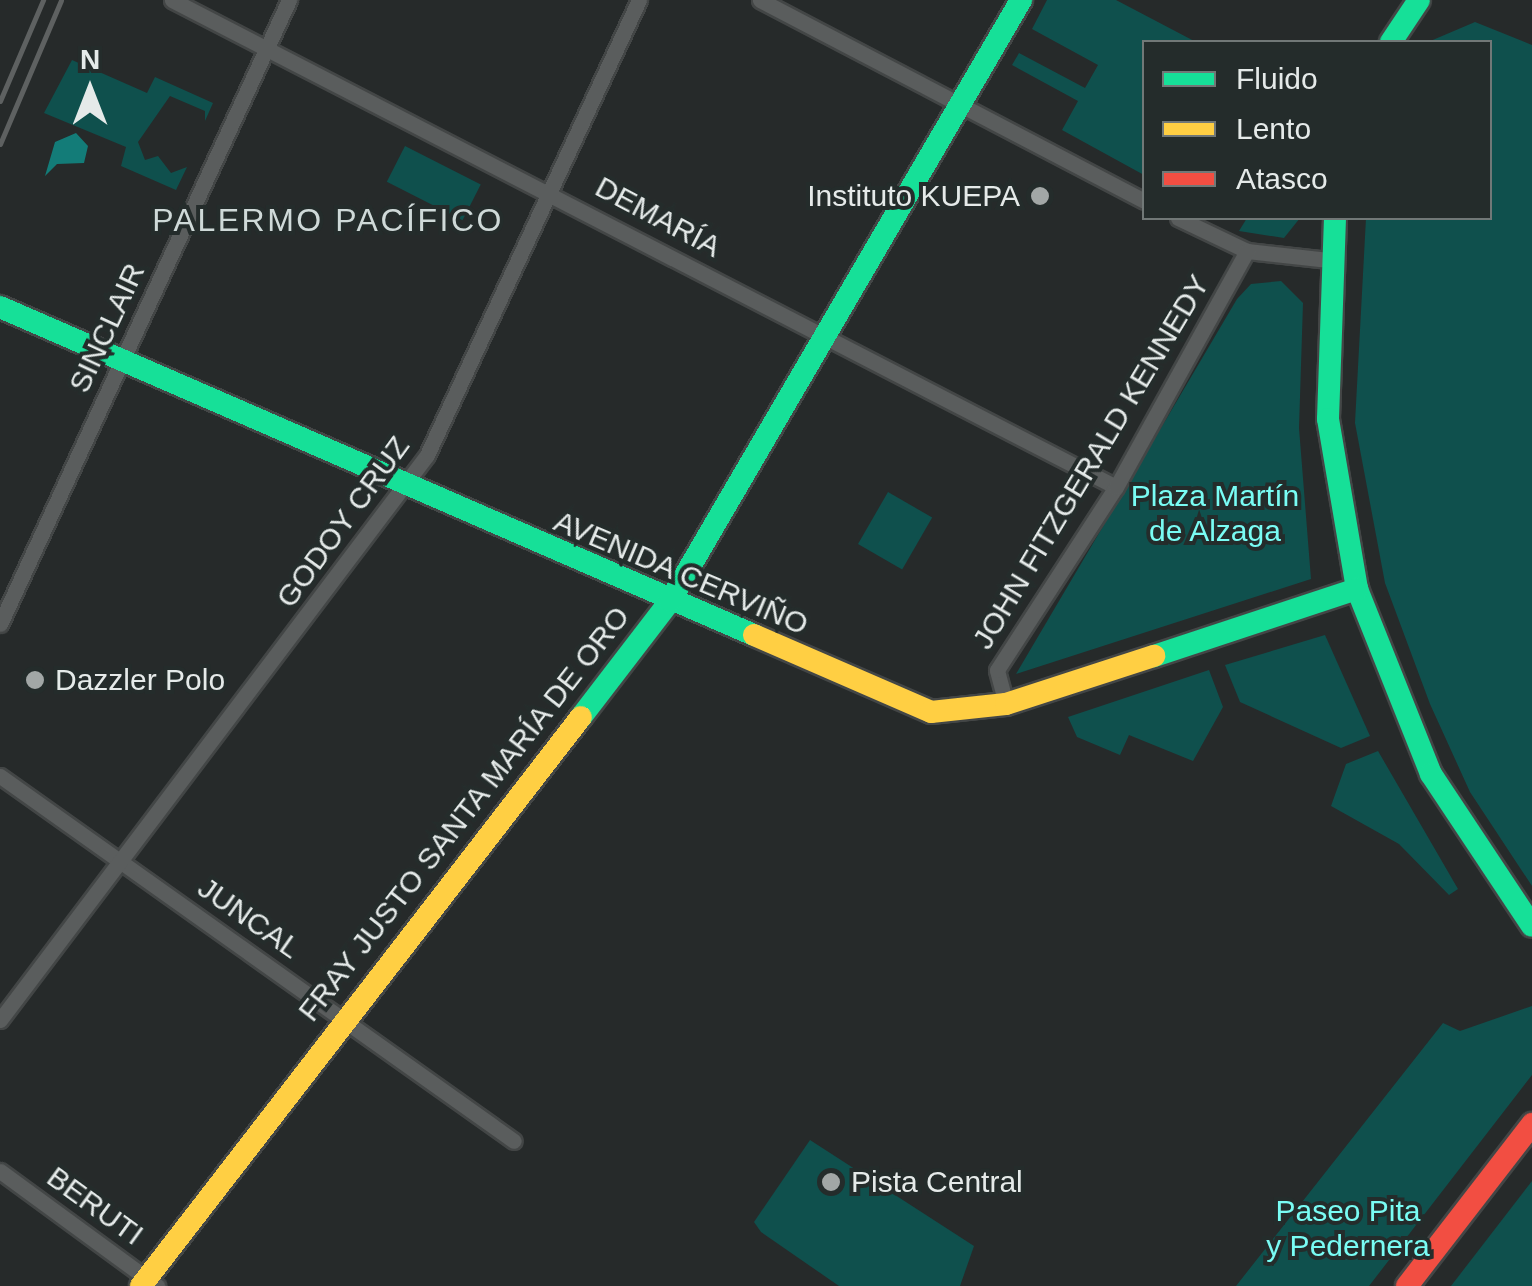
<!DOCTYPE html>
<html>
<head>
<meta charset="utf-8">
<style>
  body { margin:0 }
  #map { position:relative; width:1532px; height:1286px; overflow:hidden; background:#262a2a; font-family:Helvetica,sans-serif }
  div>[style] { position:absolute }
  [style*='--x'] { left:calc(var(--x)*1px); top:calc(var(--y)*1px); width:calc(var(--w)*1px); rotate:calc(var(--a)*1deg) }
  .green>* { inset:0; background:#0f504d; transform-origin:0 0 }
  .water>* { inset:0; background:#137c78 }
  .roads { filter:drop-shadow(2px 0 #434646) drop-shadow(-2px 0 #434646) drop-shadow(0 2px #434646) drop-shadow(0 -2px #434646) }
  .street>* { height:15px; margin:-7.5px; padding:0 7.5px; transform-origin:7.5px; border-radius:7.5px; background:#5a5d5d }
  .fast>* { height:22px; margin:-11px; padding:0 11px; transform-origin:11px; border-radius:11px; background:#16e098 }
  .slow>* { height:22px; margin:-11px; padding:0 11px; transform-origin:11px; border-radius:11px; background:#ffcf43 }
  .jam>* { height:22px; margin:-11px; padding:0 11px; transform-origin:11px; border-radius:11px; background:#f24e42 }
  .rail>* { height:5px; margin:-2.5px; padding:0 2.5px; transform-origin:2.5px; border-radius:2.5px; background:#5e6161 }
  .dots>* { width:28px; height:28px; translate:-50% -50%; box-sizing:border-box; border:5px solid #242c2b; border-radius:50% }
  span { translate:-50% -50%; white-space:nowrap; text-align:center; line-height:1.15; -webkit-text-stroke:8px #242c2b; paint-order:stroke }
  .poi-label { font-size:30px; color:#e5eae9 }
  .right { translate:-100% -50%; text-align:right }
  .left { translate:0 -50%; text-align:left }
  .street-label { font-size:30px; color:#e5eae9 }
  .park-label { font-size:30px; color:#79fcf4 }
  .neighbourhood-label { font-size:32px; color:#cfd9d8; letter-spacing:2.5px }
  .legend { position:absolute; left:1142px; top:40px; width:350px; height:180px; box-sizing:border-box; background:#242c2b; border:2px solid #717877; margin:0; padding:12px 18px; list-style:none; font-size:30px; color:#e5eae9 }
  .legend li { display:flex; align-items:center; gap:20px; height:50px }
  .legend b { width:50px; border:2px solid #717877 }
  .north { position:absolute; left:40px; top:40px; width:100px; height:100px; -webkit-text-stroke:8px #242c2b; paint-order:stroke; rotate:0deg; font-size:28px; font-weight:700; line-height:40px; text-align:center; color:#e5eae9 }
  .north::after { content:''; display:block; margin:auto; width:35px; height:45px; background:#e5eae9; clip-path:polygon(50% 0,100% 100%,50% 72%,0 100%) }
</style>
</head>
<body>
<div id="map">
  <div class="green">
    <i style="clip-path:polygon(1047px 0,1116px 0,1196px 42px,1144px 42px,1144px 175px,1062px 130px,1078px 101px,1012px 65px,1019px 53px,1085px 88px,1098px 65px,1032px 29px)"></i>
    <i style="clip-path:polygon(1475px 22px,1532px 45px,1532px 886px,1470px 792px,1430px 704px,1385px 583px,1355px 423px,1366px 218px,1490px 218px,1490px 42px,1428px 42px)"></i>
    <i style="clip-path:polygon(72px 60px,147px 93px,155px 77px,213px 103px,205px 121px,205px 111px,170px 96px,138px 142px,145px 160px,158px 156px,171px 173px,187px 167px,176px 190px,121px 166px,126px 147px,44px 113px)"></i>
    <i style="left:405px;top:146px;width:85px;height:40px;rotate:27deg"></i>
    <i style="clip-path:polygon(1247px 218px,1300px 218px,1284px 238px,1239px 231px)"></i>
    <i style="clip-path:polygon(1281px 281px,1303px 303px,1299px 428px,1311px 579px,1016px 674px,1237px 299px,1251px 284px)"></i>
    <i style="left:888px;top:492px;width:51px;height:60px;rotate:30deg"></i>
    <i style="clip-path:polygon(1325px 635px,1370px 736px,1341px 748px,1240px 702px,1225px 665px)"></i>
    <i style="clip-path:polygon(1209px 670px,1223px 707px,1193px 761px,1129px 735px,1120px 755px,1077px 737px,1068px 717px)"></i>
    <i style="clip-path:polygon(1378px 751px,1458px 889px,1449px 895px,1399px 844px,1331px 806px,1346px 764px)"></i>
    <i style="clip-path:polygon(1532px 1006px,1532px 1075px,1369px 1286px,1236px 1286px,1443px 1023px,1460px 1031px)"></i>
    <i style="clip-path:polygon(810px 1140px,974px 1246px,960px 1286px,839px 1286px,761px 1232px,754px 1222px)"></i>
    <i style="clip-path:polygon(1532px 1181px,1532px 1286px,1451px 1286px)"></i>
  </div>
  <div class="water">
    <i style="clip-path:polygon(76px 133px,88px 146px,84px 163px,57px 164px,45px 176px,55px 142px)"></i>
  </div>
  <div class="roads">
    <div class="street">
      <i style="--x:172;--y:0;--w:1062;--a:27.29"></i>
      <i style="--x:760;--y:0;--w:433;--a:27.6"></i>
      <i style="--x:1178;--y:218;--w:76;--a:25.6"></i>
      <i style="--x:1247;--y:251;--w:82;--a:6.3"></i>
      <i style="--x:0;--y:624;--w:688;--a:-65.15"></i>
      <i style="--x:1006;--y:704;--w:35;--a:-105"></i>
      <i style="--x:997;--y:670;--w:218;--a:-57"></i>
      <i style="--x:1116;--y:487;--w:270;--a:-61"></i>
      <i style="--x:0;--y:776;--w:630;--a:35.38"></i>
      <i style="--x:0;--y:1020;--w:708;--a:-52.92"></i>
      <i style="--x:427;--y:455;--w:502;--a:-65.02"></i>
      <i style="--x:0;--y:1171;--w:195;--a:36.2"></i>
    </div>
    <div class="fast">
      <i style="--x:1391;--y:42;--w:50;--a:-56.3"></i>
      <i style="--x:1335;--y:218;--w:201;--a:92"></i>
      <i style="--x:1328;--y:419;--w:172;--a:80.3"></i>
      <i style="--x:1357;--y:589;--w:199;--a:68.2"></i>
      <i style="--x:1431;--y:774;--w:182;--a:56.4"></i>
      <i style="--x:0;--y:307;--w:822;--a:23.51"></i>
      <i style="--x:1154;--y:656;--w:214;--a:-18.3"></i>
      <i style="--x:581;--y:717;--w:146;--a:-52.5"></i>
      <i style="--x:670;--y:601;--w:696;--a:-59.71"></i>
    </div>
    <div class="slow">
      <i style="--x:754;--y:635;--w:193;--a:23.5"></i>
      <i style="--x:931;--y:712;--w:75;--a:-6.1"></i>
      <i style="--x:1006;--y:704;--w:156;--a:-18"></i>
      <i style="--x:141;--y:1286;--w:719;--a:-52.29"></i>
    </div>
    <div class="jam">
      <i style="--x:1407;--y:1286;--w:205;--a:-52.3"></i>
    </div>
  </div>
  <div class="rail">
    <i style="--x:0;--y:101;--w:110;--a:-66.9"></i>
    <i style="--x:0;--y:144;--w:156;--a:-67"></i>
  </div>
  <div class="dots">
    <i style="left:1040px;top:196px;background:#a2a7a6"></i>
    <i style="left:35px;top:680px;background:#a2a7a6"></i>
    <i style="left:831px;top:1182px;background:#a2a7a6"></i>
  </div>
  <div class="poi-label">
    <span class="right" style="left:1020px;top:196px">Instituto KUEPA</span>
    <span class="left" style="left:55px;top:680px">Dazzler Polo</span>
    <span class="left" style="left:851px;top:1182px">Pista Central</span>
  </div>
  <div class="street-label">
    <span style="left:658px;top:217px;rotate:28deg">DEMARÍA</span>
    <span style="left:107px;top:328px;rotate:-65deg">SINCLAIR</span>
    <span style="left:1091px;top:462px;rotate:-59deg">JOHN FITZGERALD KENNEDY</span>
    <span style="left:343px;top:522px;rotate:-54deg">GODOY CRUZ</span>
    <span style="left:681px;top:573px;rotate:23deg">AVENIDA CERVIÑO</span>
    <span style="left:464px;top:814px;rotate:-52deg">FRAY JUSTO SANTA MARÍA DE ORO</span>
    <span style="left:249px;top:918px;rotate:35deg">JUNCAL</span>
    <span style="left:95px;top:1206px;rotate:36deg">BERUTI</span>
  </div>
  <div class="park-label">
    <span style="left:1215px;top:513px">Plaza Martín<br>de Alzaga</span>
    <span style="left:1348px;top:1228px">Paseo Pita<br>y Pedernera</span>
  </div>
  <div class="neighbourhood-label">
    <span style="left:328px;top:220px">PALERMO PACÍFICO</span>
  </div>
  <ul class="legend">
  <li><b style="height:12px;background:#16e098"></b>Fluido</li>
  <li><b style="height:12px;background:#ffcf43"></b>Lento</li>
  <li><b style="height:12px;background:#f24e42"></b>Atasco</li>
  </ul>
  <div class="north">N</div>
</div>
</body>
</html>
